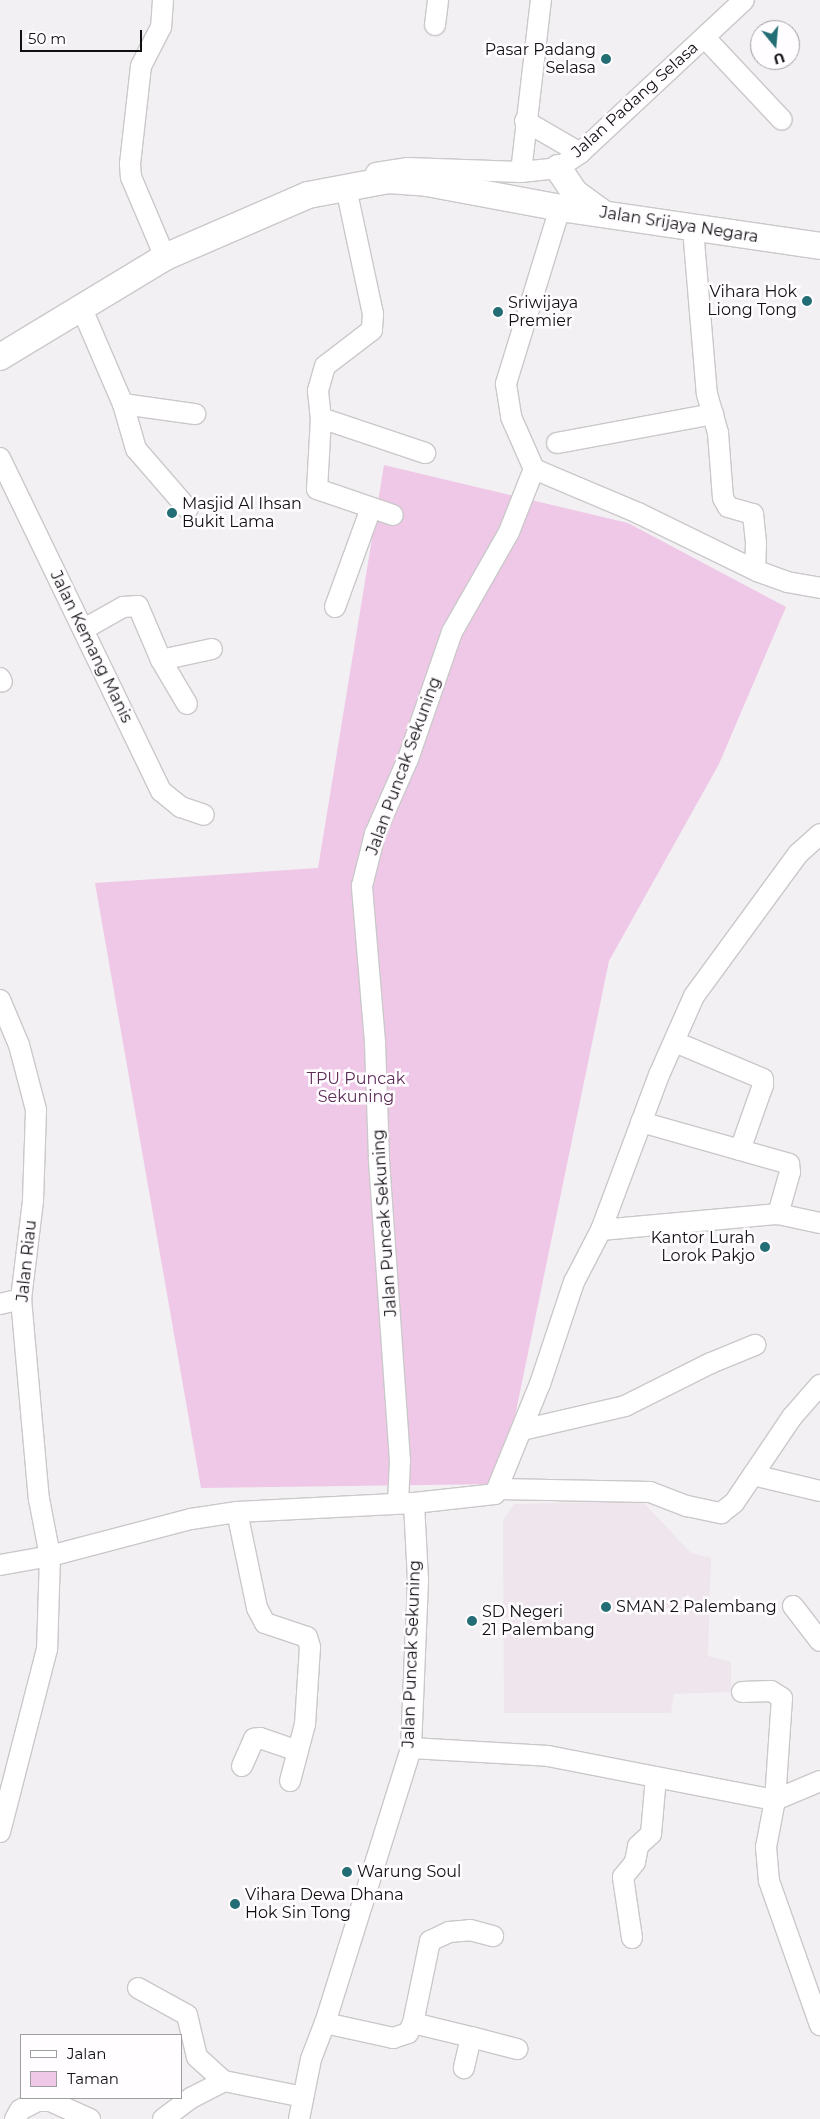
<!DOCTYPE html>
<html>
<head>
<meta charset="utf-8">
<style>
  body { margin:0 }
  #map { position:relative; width:820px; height:2119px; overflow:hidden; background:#f2f0f2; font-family:Montserrat,sans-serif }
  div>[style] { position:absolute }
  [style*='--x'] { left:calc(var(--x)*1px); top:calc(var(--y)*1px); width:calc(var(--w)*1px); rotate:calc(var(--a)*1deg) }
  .built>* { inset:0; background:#efe5ed }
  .green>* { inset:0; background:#efc8e8 }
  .roads { filter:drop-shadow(1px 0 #cbc8ca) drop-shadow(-1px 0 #cbc8ca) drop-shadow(0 1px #cbc8ca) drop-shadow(0 -1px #cbc8ca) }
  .minor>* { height:20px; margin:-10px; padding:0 10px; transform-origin:10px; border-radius:10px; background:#fff }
  .major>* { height:26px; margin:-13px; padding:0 13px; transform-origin:13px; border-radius:13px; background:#fff }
  .dots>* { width:14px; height:14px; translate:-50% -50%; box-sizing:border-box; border:2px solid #fffdff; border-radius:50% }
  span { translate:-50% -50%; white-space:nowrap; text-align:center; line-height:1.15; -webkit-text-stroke:5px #fffdff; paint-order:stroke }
  .poi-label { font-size:16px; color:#121112 }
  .right { translate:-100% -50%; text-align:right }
  .left { translate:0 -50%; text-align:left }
  .street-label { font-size:16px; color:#121112 }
  .park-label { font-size:16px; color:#5e2e58 }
  .legend { position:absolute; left:20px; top:2034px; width:162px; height:65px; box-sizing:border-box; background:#fffdff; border:1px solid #a09fa0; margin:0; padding:6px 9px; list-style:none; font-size:15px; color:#121112 }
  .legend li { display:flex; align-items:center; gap:10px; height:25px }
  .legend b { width:25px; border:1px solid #a09fa0 }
  .north { position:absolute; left:750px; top:20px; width:50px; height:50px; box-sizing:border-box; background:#fffdff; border:1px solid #a09fa0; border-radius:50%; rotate:163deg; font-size:14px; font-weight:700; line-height:20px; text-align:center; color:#121112 }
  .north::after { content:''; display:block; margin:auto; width:18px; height:22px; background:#236d74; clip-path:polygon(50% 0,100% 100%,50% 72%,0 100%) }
  .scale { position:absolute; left:20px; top:30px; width:122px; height:22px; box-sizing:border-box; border:2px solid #121112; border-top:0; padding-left:6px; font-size:15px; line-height:18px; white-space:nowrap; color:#121112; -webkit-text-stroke:4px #fffdff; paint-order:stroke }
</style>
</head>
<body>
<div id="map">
  <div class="built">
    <i style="clip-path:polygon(642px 1501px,691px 1553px,711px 1558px,708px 1656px,731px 1662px,731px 1692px,674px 1694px,671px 1713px,504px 1713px,503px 1520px,514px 1504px)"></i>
  </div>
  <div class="green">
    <i style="clip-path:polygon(384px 465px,628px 523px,786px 607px,719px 764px,609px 961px,501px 1484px,201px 1488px,95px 883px,318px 868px)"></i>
  </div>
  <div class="roads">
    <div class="minor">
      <i style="--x:163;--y:0;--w:27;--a:94"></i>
      <i style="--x:161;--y:27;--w:44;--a:117.1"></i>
      <i style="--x:141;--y:66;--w:99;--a:96.4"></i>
      <i style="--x:130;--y:164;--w:13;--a:86"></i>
      <i style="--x:131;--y:177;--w:87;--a:67"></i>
      <i style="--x:435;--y:25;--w:25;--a:-83"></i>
      <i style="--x:705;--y:38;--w:112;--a:46.8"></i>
      <i style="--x:525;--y:121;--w:64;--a:30.2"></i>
      <i style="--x:521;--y:172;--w:173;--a:-83.4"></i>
      <i style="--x:376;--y:173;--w:31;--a:-9"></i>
      <i style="--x:407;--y:168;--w:114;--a:2"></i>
      <i style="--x:521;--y:172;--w:37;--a:-6"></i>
      <i style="--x:558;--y:168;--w:27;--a:-34"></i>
      <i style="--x:580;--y:153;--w:224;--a:-43"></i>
      <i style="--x:346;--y:188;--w:129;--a:77.9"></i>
      <i style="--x:373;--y:314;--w:16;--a:94"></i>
      <i style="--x:372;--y:330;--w:59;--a:142.5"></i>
      <i style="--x:325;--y:366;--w:26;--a:106"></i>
      <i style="--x:318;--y:391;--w:27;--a:84"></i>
      <i style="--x:321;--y:418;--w:71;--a:93.2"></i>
      <i style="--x:317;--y:489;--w:80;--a:18.9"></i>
      <i style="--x:560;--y:208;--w:184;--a:107.1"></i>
      <i style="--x:506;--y:384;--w:33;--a:81"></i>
      <i style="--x:511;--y:417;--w:57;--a:66.1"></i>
      <i style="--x:534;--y:469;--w:113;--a:22.9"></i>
      <i style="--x:638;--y:513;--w:132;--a:26"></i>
      <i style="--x:757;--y:571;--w:32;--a:20"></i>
      <i style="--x:787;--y:582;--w:34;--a:10"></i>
      <i style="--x:693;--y:229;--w:166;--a:85.2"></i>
      <i style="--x:707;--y:394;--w:41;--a:74.2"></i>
      <i style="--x:718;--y:433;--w:65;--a:85.6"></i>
      <i style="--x:723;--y:498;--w:10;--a:61"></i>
      <i style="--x:728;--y:507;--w:26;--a:16"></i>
      <i style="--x:753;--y:514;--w:29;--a:84"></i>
      <i style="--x:756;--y:543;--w:26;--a:92"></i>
      <i style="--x:82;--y:309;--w:103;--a:66.7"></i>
      <i style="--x:123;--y:404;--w:47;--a:73.9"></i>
      <i style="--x:136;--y:449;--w:79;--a:49.1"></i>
      <i style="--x:123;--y:404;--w:73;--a:7.9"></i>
      <i style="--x:321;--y:418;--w:110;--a:18.6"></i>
      <i style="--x:557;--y:443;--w:159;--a:-10.5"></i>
      <i style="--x:0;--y:458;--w:370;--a:64.2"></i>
      <i style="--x:161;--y:791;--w:26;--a:39"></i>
      <i style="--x:181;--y:807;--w:24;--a:19"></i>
      <i style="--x:335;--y:607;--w:105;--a:-70"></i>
      <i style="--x:84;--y:629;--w:45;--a:-29.4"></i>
      <i style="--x:123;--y:607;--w:15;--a:-4"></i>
      <i style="--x:138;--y:606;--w:59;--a:66.9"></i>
      <i style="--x:161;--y:660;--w:51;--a:59.4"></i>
      <i style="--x:161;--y:660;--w:52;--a:-12.2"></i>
      <i style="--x:0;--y:678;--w:4;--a:63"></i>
      <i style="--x:0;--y:1000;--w:49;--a:67.1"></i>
      <i style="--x:19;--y:1045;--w:67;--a:75.3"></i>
      <i style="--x:36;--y:1110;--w:91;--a:91.9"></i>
      <i style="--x:33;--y:1201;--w:99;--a:97"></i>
      <i style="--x:21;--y:1299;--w:201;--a:84.9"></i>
      <i style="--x:39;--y:1499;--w:58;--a:79.1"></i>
      <i style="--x:50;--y:1556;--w:93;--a:91.8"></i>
      <i style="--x:47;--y:1649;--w:189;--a:104.4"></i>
      <i style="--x:675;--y:1042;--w:95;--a:22.8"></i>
      <i style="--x:763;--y:1079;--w:6;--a:90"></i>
      <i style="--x:763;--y:1085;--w:69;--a:109.5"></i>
      <i style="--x:641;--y:1122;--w:154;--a:15.8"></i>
      <i style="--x:789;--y:1164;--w:8;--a:83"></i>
      <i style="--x:790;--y:1172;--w:44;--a:105.9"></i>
      <i style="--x:601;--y:1230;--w:178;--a:-5.2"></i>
      <i style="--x:778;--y:1214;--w:43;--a:12.1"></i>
      <i style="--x:0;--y:1304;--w:22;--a:-13"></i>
      <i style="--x:522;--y:1430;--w:106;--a:-13.1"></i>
      <i style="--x:625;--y:1406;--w:96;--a:-26.6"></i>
      <i style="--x:711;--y:1363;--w:48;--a:-22.2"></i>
      <i style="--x:753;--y:1475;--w:69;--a:13.4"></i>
      <i style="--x:499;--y:1489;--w:151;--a:1.1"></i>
      <i style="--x:650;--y:1492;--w:40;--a:21"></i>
      <i style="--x:687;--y:1506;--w:35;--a:12"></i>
      <i style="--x:721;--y:1513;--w:16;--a:-38"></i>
      <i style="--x:734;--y:1503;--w:104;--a:-56"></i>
      <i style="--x:792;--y:1417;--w:43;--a:-48.8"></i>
      <i style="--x:398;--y:1503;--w:42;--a:-87.3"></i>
      <i style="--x:400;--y:1461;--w:304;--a:-94"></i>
      <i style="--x:379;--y:1158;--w:116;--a:-92"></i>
      <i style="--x:375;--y:1042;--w:157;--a:-94.8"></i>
      <i style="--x:362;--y:886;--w:54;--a:-76"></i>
      <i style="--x:375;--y:834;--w:82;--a:-66.3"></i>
      <i style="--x:408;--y:759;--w:134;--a:-70.9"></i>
      <i style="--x:452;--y:632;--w:115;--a:-60.3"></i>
      <i style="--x:509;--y:532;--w:68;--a:-68.4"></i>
      <i style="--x:237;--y:1512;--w:98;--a:78.2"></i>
      <i style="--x:257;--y:1608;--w:17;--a:62"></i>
      <i style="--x:265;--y:1623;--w:44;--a:18.4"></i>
      <i style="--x:307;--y:1637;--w:10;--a:73"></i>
      <i style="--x:310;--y:1647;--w:77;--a:93.7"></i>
      <i style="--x:305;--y:1724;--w:59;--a:104.7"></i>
      <i style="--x:0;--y:1565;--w:51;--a:-10.2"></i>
      <i style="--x:50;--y:1556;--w:146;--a:-14.7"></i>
      <i style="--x:191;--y:1519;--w:47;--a:-8.7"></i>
      <i style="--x:237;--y:1512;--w:177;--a:-2.9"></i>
      <i style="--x:414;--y:1503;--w:81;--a:-6.3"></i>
      <i style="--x:495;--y:1494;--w:119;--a:-67.8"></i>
      <i style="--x:540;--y:1384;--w:108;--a:-71.6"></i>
      <i style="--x:574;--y:1282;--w:59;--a:-62.6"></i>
      <i style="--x:601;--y:1230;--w:165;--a:-69.5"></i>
      <i style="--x:659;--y:1075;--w:86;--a:-66.1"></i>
      <i style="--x:694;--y:996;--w:176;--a:-53.8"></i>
      <i style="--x:798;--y:854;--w:30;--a:-42"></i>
      <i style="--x:793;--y:1606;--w:44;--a:52.4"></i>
      <i style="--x:742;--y:1692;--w:29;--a:-2"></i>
      <i style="--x:771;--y:1691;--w:13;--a:32"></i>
      <i style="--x:782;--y:1698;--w:102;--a:93.9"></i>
      <i style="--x:775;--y:1800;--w:48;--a:100.8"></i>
      <i style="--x:766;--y:1847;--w:34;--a:85"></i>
      <i style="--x:769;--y:1881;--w:153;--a:70.5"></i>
      <i style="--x:411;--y:1748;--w:137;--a:3.3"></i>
      <i style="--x:548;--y:1756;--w:231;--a:11"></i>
      <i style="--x:775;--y:1800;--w:49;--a:-22.9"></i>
      <i style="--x:242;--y:1766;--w:30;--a:-66"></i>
      <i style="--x:254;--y:1739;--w:6;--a:-9"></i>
      <i style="--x:260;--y:1738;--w:40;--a:18.9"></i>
      <i style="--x:632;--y:1938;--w:62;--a:-98.4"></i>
      <i style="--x:623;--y:1877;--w:19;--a:-51"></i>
      <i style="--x:635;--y:1862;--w:16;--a:-79"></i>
      <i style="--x:638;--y:1846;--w:18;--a:-43"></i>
      <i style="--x:651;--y:1834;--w:57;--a:-85"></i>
      <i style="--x:138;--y:1988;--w:56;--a:28.9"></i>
      <i style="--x:187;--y:2015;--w:43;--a:76.6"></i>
      <i style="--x:197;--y:2057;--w:36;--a:42"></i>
      <i style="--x:224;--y:2081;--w:81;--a:11.4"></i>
      <i style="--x:325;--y:2023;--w:70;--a:12.4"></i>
      <i style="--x:393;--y:2038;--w:16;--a:-18"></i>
      <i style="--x:408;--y:2033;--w:11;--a:-63"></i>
      <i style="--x:413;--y:2023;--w:60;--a:13.6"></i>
      <i style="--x:471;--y:2037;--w:32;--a:103"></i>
      <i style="--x:413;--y:2023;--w:84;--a:-78.3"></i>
      <i style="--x:430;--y:1941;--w:21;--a:-25"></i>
      <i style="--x:449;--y:1932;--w:21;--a:-5"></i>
      <i style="--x:470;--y:1930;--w:24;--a:15"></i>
      <i style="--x:471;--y:2037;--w:48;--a:14.6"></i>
      <i style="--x:15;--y:2119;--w:10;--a:-61"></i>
      <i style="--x:20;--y:2110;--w:20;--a:-27"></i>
      <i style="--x:38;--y:2101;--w:12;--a:0"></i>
      <i style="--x:50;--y:2101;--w:44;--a:24.2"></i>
      <i style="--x:163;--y:2119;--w:35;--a:-37"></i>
      <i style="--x:191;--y:2098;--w:37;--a:-27"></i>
      <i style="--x:299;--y:2119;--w:61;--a:-78.7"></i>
      <i style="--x:311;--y:2059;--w:39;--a:-69"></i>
      <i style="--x:325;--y:2023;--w:288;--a:-72.6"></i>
      <i style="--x:411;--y:1748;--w:168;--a:-87.6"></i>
      <i style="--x:418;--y:1580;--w:77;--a:-93"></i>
    </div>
    <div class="major">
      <i style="--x:558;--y:168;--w:30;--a:56"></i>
      <i style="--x:575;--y:193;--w:34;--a:36"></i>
      <i style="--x:0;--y:357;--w:193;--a:-31.2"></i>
      <i style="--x:165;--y:257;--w:156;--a:-23.4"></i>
      <i style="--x:308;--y:195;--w:81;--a:-10.6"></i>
      <i style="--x:388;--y:180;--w:39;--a:4"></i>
      <i style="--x:427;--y:183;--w:135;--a:10.6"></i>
      <i style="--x:560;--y:208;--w:263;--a:8.3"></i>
    </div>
  </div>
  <div class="dots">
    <i style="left:606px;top:59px;background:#236d74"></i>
    <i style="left:807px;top:301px;background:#236d74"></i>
    <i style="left:498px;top:312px;background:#236d74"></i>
    <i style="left:172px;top:513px;background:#236d74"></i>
    <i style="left:765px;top:1247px;background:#236d74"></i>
    <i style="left:606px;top:1607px;background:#236d74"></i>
    <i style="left:472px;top:1621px;background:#236d74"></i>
    <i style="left:347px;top:1872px;background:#236d74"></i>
    <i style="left:235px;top:1904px;background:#236d74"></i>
  </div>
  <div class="poi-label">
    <span class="right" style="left:596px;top:59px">Pasar Padang<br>Selasa</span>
    <span class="right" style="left:797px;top:301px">Vihara Hok<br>Liong Tong</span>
    <span class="left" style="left:508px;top:312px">Sriwijaya<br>Premier</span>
    <span class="left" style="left:182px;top:513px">Masjid Al Ihsan<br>Bukit Lama</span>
    <span class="right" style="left:755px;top:1247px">Kantor Lurah<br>Lorok Pakjo</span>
    <span class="left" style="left:616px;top:1607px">SMAN 2 Palembang</span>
    <span class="left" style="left:482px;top:1621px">SD Negeri<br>21 Palembang</span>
    <span class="left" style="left:357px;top:1872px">Warung Soul</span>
    <span class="left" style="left:245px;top:1904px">Vihara Dewa Dhana<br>Hok Sin Tong</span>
  </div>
  <div class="street-label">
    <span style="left:635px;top:100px;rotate:-42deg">Jalan Padang Selasa</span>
    <span style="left:679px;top:225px;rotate:9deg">Jalan Srijaya Negara</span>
    <span style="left:91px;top:647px;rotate:64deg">Jalan Kemang Manis</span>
    <span style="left:404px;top:766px;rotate:-70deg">Jalan Puncak Sekuning</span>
    <span style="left:385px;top:1223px;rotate:-94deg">Jalan Puncak Sekuning</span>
    <span style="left:27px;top:1261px;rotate:-84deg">Jalan Riau</span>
    <span style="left:412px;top:1654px;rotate:-88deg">Jalan Puncak Sekuning</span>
  </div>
  <div class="park-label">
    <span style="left:356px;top:1088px">TPU Puncak<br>Sekuning</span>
  </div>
  <ul class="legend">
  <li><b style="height:6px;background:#fff"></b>Jalan</li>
  <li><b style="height:14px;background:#efc8e8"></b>Taman</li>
  </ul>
  <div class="north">U</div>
  <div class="scale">50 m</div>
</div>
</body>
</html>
